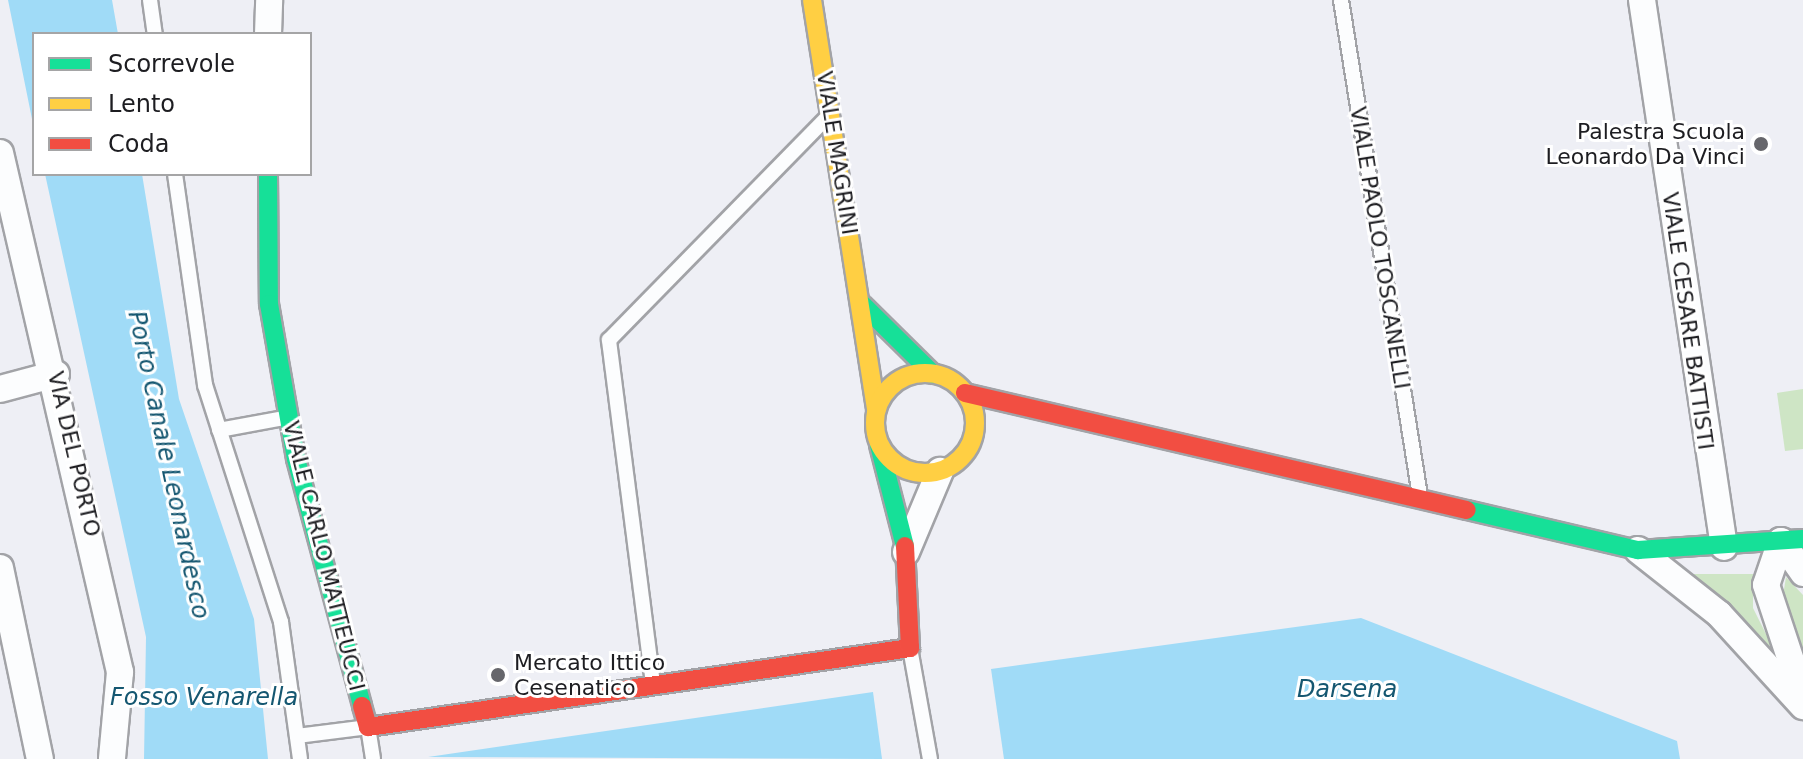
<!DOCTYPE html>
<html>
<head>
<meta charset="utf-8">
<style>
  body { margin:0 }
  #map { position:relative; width:1803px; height:759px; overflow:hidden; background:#eeeff5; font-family:"DejaVu Sans",sans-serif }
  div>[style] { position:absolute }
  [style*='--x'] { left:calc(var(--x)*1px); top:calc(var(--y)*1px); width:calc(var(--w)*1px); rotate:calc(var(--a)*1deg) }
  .green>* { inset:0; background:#cee5c5 }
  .water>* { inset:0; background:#a0dbf7 }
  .roads { filter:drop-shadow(2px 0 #a2a3a7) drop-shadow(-2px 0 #a2a3a7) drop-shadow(0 2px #a2a3a7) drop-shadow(0 -2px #a2a3a7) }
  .lane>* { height:14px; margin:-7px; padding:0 7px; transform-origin:7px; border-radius:7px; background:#fcfdfe }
  .street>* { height:26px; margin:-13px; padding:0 13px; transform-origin:13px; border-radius:13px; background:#fcfdfe }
  .fast>* { height:18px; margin:-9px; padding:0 9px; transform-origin:9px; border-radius:9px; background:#16e098 }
  .slow>* { height:18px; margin:-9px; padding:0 9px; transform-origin:9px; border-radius:9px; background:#ffcf43 }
  .slow>.ring { margin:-9px; padding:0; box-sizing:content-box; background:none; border:18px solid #ffcf43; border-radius:50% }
  .jam>* { height:18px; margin:-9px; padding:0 9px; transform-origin:9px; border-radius:9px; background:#f24e42 }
  .dots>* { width:22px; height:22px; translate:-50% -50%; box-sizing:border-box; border:4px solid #fff; border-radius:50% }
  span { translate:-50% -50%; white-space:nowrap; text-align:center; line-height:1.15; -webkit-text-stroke:6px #fff; paint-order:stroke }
  .poi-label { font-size:22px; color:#1d1d21 }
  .right { translate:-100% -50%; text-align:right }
  .left { translate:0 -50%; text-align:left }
  .street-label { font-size:22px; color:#1d1d21 }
  .water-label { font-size:24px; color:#155771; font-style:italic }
  .legend { position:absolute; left:32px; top:32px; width:280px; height:144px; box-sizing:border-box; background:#fff; border:2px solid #a5a5a6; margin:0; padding:10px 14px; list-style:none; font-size:24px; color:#1d1d21 }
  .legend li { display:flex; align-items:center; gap:16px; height:40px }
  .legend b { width:40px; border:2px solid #a5a5a6 }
</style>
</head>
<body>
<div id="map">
  <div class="green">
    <i style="clip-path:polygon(1803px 389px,1803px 449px,1785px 451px,1777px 393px)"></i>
    <i style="clip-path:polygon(1687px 574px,1753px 574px,1753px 608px,1787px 676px)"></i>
    <i style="clip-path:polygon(1786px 577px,1803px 595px,1803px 656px,1781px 608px)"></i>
  </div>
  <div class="water">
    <i style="clip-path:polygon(8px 0,112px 0,118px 34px,34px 34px,34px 129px)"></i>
    <i style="clip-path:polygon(45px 174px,142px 174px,179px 399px,254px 619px,268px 759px,144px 759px,146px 637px)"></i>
    <i style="clip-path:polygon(1361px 618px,1677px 741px,1680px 759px,1004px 759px,991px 669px)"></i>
    <i style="clip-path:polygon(873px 692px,882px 759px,428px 757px)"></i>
  </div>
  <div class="roads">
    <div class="lane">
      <i style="--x:150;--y:0;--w:34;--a:82"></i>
      <i style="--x:1341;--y:0;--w:502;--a:80.95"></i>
      <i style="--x:175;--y:174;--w:213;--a:81.9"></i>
      <i style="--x:205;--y:385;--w:249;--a:72.2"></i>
      <i style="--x:281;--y:622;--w:138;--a:82.1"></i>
      <i style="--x:219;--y:430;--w:71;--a:-10.5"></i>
      <i style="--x:910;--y:648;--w:113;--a:79.8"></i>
      <i style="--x:653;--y:684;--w:347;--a:-97.3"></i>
      <i style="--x:609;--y:340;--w:312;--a:-45.6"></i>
      <i style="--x:297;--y:736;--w:72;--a:-7.2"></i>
      <i style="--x:368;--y:727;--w:32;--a:81"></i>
    </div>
    <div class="street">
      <i style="--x:1642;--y:0;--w:553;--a:81.47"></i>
      <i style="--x:268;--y:34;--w:34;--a:-88"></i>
      <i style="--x:0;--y:153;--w:533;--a:76.98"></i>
      <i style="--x:120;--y:672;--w:87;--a:95.3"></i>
      <i style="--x:0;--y:389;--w:58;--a:-15"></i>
      <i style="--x:1781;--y:541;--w:46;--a:108.8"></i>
      <i style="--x:1766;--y:585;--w:118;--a:71.7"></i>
      <i style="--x:1781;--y:541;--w:39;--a:55"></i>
      <i style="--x:1638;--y:550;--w:103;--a:38.3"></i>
      <i style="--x:1719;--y:614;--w:125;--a:47.6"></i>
      <i style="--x:906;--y:552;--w:88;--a:-67.2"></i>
      <i style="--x:0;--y:568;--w:195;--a:78.2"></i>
    </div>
    <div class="fast">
      <i style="--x:268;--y:174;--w:130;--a:89.6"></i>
      <i style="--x:269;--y:304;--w:157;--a:80.1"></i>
      <i style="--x:296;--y:459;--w:256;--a:75"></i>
      <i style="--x:863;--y:305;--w:98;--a:44.6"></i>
      <i style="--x:879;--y:445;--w:104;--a:75.6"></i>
      <i style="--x:1467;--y:510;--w:176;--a:13.2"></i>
      <i style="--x:1638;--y:550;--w:165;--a:-3.8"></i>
    </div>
    <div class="slow">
      <i style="--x:812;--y:0;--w:414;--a:81.1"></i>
      <i class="ring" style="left:875px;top:373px;width:82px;height:82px"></i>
    </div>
    <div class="jam">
      <i style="--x:965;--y:393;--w:515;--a:13.12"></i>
      <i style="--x:362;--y:706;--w:22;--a:74"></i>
      <i style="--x:368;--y:727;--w:548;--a:-8.29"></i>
      <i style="--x:910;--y:648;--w:102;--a:-92.8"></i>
    </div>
  </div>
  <div class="dots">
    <i style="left:1761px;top:144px;background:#66666b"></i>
    <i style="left:498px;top:675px;background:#66666b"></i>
  </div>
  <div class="poi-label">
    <span class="right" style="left:1745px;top:144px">Palestra Scuola<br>Leonardo Da Vinci</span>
    <span class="left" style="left:514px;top:675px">Mercato Ittico<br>Cesenatico</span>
  </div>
  <div class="street-label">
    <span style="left:837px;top:153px;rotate:81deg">VIALE MAGRINI</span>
    <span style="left:1380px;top:248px;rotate:81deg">VIALE PAOLO TOSCANELLI</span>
    <span style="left:1688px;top:321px;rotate:82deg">VIALE CESARE BATTISTI</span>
    <span style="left:74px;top:454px;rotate:77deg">VIA DEL PORTO</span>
    <span style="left:324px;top:556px;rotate:76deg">VIALE CARLO MATTEUCCI</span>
  </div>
  <div class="water-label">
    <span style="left:168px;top:465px;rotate:78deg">Porto Canale Leonardesco</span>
    <span style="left:1347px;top:690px">Darsena</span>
    <span style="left:204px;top:698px">Fosso Venarella</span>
  </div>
  <ul class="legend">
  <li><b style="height:10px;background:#16e098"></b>Scorrevole</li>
  <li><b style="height:10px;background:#ffcf43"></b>Lento</li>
  <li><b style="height:10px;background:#f24e42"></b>Coda</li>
  </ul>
</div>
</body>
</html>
